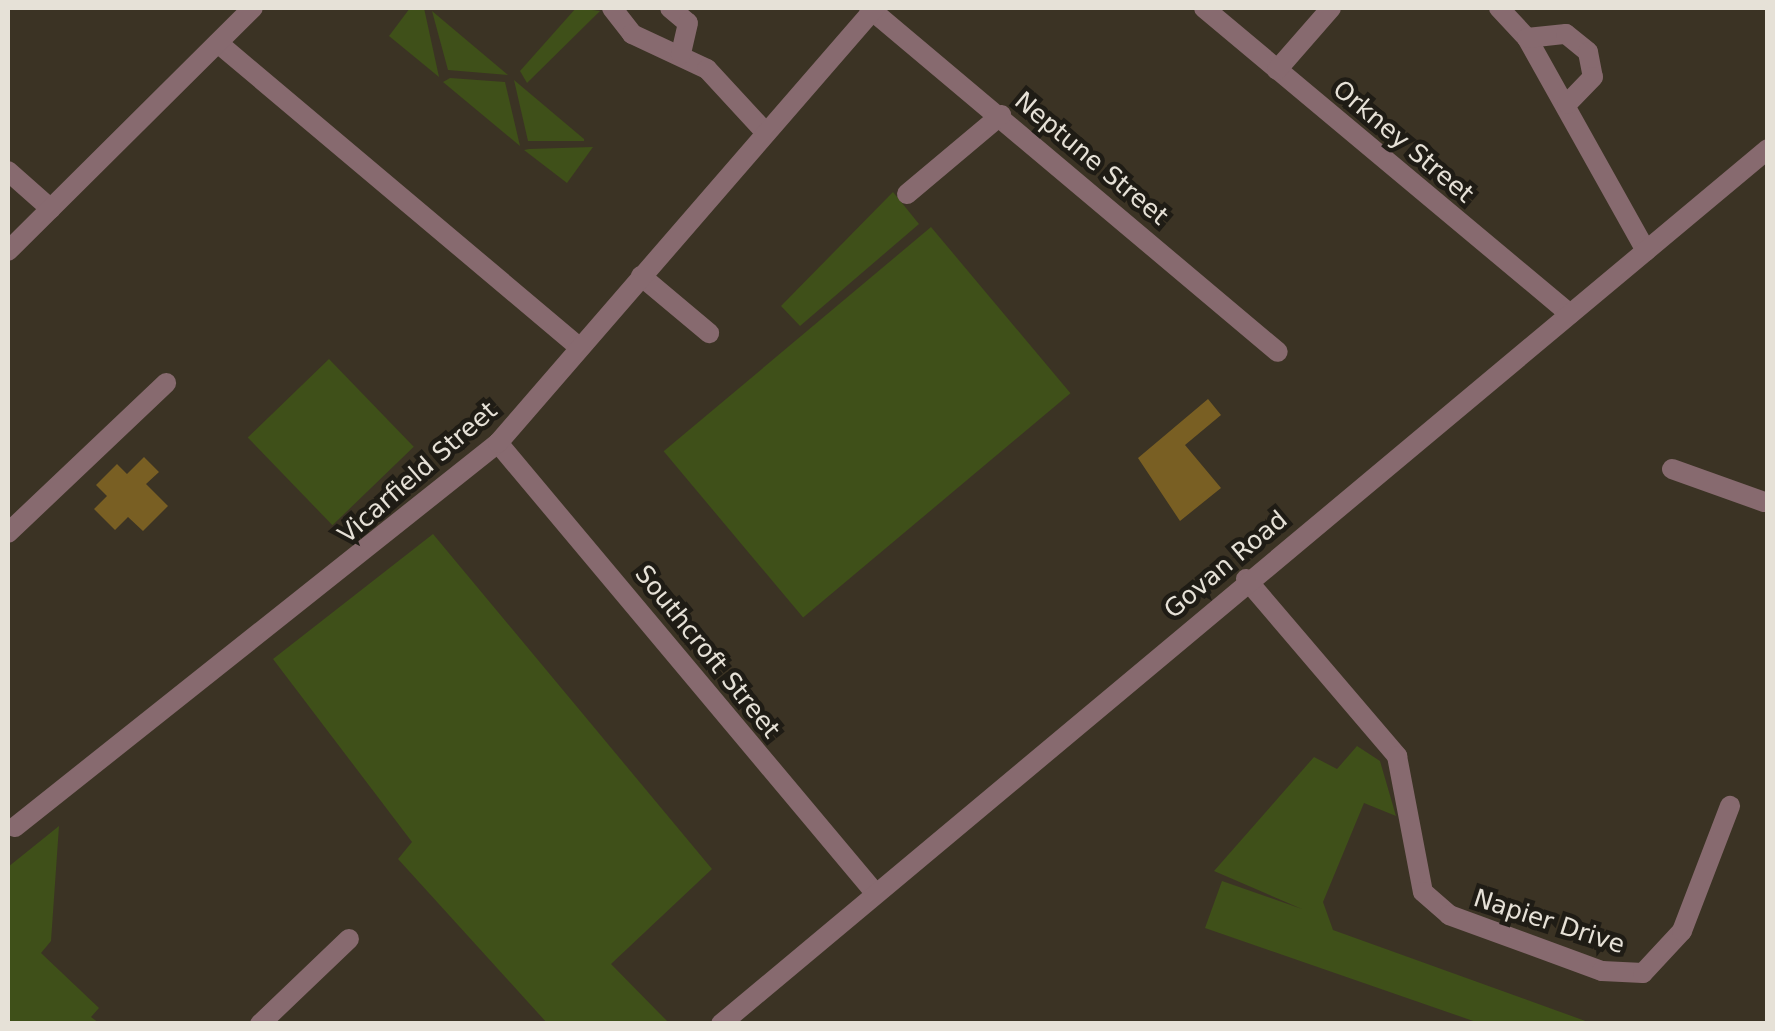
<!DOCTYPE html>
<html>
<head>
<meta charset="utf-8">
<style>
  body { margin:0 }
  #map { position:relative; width:1775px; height:1031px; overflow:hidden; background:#3b3324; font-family:"DejaVu Sans",sans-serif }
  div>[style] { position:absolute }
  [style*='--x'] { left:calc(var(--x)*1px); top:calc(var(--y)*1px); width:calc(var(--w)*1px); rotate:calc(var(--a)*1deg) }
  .green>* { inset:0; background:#3f5019; transform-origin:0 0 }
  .building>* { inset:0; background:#795f23 }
  .minor>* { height:20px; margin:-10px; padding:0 10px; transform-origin:10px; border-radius:10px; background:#876a6f }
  span { translate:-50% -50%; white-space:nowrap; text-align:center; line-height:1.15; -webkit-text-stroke:9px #1f1c15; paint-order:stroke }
  .street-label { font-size:25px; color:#e6e1d7 }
  .frame { position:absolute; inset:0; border:10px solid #e6e1d7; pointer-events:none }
</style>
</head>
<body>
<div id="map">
  <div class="green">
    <i style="clip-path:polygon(410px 8px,424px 8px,439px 77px,389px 36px)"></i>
    <i style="clip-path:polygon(576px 8px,600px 11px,527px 83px,520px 71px)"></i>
    <i style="clip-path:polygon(432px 11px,508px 75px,448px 70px)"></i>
    <i style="clip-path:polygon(450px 78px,505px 82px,520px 146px,443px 82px)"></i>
    <i style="clip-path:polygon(514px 80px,584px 139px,584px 141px,528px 141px)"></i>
    <i style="clip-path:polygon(593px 147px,567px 183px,524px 150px,529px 149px)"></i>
    <i style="clip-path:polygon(893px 192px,919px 224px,800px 326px,781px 306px)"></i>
    <i style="left:931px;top:227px;width:217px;height:349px;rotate:50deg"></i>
    <i style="left:329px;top:359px;width:122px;height:113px;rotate:46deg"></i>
    <i style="clip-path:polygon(433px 534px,712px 869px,611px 964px,669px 1023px,547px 1023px,398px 859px,412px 842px,273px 659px)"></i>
    <i style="clip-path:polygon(1357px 746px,1380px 761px,1396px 816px,1364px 803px,1323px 902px,1333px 930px,1591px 1023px,1479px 1023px,1205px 928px,1222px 881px,1302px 909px,1214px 871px,1314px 757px,1337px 769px)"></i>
    <i style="clip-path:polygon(59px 826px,51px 941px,41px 953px,99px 1008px,91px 1017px,99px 1023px,8px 1023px,8px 867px)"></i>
  </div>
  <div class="building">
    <i style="clip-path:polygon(1208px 399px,1221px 415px,1185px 445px,1221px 488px,1180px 521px,1138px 458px)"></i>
    <i style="clip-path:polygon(144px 457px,159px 472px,146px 484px,168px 506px,143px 531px,128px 517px,115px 530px,94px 509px,107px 496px,96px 485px,117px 464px,127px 474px)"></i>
  </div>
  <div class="minor">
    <i style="--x:612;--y:8;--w:33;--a:52"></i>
    <i style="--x:632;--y:34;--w:83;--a:25"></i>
    <i style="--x:707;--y:69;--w:87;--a:47.3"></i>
    <i style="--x:670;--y:8;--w:23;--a:40"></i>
    <i style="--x:688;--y:23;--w:32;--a:103"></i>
    <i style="--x:869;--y:8;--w:534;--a:40.07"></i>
    <i style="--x:1204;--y:8;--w:477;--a:39.9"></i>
    <i style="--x:1499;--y:8;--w:41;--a:47"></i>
    <i style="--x:1527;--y:38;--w:244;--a:60.8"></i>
    <i style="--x:1527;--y:38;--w:39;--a:-6"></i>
    <i style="--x:1566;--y:34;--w:28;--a:39"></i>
    <i style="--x:1588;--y:52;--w:25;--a:79"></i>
    <i style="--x:1593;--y:77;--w:37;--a:134"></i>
    <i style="--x:218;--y:43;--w:472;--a:40.1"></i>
    <i style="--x:1277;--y:70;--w:82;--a:-48.9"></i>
    <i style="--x:8;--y:171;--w:57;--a:41.5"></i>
    <i style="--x:907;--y:194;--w:123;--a:-40"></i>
    <i style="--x:8;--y:251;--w:345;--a:-44.8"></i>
    <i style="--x:641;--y:276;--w:89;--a:40"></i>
    <i style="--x:498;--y:443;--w:588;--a:50.03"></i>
    <i style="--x:1672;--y:469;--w:98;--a:19.7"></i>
    <i style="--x:8;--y:533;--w:218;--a:-43.5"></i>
    <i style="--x:1246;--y:579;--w:233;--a:49.5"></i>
    <i style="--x:1397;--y:756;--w:138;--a:79.2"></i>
    <i style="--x:1423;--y:892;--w:35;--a:41"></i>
    <i style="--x:1449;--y:915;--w:163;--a:20.1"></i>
    <i style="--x:1602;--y:971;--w:41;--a:2.8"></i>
    <i style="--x:1643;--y:973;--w:57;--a:-47.1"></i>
    <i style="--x:1682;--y:931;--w:134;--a:-69"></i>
    <i style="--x:15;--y:827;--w:617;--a:-38.49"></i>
    <i style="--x:498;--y:443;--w:576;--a:-49.09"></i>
    <i style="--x:260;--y:1024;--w:123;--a:-43.7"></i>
    <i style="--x:721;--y:1024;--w:1364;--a:-39.89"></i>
  </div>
  <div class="street-label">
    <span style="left:1403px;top:142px;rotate:40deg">Orkney Street</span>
    <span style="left:1091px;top:159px;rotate:40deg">Neptune Street</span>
    <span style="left:418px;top:473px;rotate:-41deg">Vicarfield Street</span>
    <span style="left:1226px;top:565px;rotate:-40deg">Govan Road</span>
    <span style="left:707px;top:652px;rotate:51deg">Southcroft Street</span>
    <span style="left:1549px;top:922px;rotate:18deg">Napier Drive</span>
  </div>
  <div class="frame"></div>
</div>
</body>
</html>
